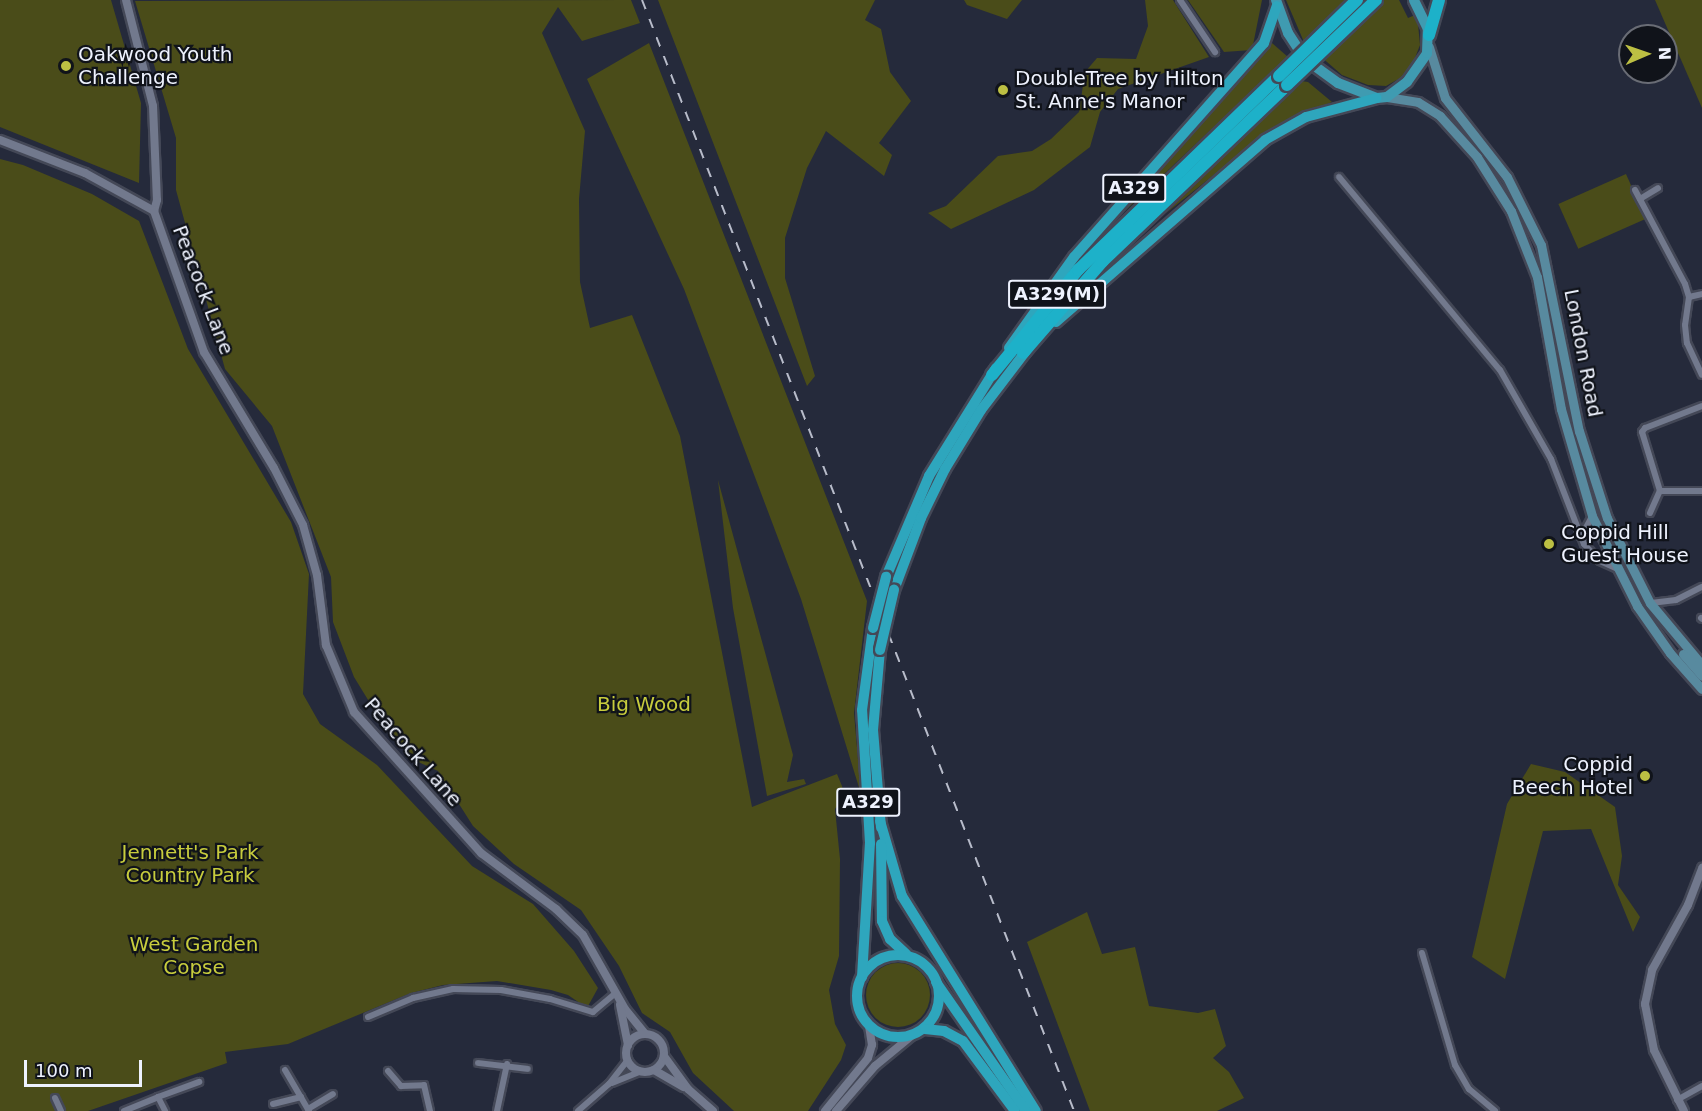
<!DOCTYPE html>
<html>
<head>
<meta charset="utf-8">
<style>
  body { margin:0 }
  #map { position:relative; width:1702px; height:1111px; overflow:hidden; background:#252a3b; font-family:"DejaVu Sans",sans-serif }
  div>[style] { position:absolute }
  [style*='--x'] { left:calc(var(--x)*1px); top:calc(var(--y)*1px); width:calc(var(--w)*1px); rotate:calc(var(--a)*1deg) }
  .green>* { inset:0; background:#4a4c19; transform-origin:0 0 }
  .round { border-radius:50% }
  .roads { filter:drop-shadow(2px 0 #444857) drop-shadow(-2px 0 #444857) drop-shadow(0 2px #444857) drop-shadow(0 -2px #444857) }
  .minor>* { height:6px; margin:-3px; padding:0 3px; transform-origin:3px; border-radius:3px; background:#72798d }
  .tertiary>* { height:8px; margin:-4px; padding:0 4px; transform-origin:4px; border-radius:4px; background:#72798d }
  .tertiary>.ring { margin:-4px; padding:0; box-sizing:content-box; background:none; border:8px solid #72798d; border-radius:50% }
  .secondary>* { height:9px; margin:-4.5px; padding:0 4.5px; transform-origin:4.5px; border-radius:4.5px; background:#588a9f }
  .primary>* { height:10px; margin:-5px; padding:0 5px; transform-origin:5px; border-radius:5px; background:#3f9bb1 }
  .trunk>* { height:10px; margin:-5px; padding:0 5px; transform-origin:5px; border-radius:5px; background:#2ea6bd }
  .trunk>.ring { margin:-5px; padding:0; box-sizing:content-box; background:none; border:10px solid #2ea6bd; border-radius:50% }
  .motorway>* { height:12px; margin:-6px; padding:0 6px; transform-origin:6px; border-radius:6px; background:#1db1c9 }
  .rail>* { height:2px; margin-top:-1px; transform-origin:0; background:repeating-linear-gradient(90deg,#b8bcca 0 10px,transparent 0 20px) }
  .bridges { filter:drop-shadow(2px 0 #444857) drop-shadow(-2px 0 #444857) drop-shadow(0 2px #444857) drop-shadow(0 -2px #444857) }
  .trunk-bridge>* { height:10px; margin:-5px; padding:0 5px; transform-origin:5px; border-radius:5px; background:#2ea6bd }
  .motorway-bridge>* { height:12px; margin:-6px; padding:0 6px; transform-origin:6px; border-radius:6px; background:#1db1c9 }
  .dots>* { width:16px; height:16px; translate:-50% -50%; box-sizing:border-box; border:3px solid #10131a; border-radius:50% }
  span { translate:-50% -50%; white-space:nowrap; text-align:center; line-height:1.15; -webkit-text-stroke:4.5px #10131a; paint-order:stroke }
  .shield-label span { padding:2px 4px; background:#10131a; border:2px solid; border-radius:4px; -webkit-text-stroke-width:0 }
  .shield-label { font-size:18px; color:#eef2fe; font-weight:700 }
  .poi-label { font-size:20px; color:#eef2fe }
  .left { translate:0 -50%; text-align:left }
  .right { translate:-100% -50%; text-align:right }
  .street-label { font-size:20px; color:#eef2fe }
  .park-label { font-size:20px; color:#c7cc3d }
  .north { position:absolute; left:1618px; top:24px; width:60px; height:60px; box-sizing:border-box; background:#10131a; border:2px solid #696c75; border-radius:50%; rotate:88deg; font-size:16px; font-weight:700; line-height:24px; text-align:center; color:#eef2fe }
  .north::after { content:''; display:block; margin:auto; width:21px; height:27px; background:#bcbf43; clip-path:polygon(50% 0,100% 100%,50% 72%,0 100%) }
  .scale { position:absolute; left:24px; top:1060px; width:118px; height:27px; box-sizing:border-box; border:3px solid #eef2fe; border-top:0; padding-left:8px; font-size:18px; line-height:21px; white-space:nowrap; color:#eef2fe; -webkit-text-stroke:4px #10131a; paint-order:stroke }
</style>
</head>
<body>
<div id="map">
  <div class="green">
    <i style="clip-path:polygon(0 0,111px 0,141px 103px,139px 183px,0 127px)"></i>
    <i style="clip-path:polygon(631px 0,640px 23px,582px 41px,558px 7px,542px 33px,585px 131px,579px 199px,580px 282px,590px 328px,632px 315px,680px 436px,752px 807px,837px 774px,842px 786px,844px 796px,835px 809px,840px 859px,839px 956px,829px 990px,835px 1024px,846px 1045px,841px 1060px,808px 1111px,734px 1111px,693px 1073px,670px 1032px,642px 1013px,619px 966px,581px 910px,514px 864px,473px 826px,438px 771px,414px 760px,381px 721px,354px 677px,333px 622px,331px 577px,272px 426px,225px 369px,176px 190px,176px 138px,135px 1px)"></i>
    <i style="clip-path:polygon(658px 0,875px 0,865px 20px,881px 29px,890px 72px,911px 101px,879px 143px,892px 155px,884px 176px,826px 131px,807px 168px,785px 238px,785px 278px,815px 376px,807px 386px)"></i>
    <i style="clip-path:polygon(964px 0,1022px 0,1007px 19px,967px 5px)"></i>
    <i style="clip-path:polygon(1145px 0,1173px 0,1209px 57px,1118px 89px,1100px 112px,1090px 147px,1034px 190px,951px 229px,928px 213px,946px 206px,998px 156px,1032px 151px,1051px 139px,1079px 112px,1085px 72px,1097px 58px,1136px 59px,1148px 26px)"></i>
    <i style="clip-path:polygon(1188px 0,1262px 0,1252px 50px,1224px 52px)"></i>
    <i style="clip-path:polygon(1286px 0,1399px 0,1408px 18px,1415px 15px,1418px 24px,1420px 45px,1413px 63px,1402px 77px,1386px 86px,1368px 85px,1342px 75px,1304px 42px)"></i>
    <i style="clip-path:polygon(1655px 0,1702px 0,1702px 108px)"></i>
    <i style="clip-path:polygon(649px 43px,867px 601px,854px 713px,861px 794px,801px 599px,684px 289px,587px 79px)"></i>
    <i style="clip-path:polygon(1272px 43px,1288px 57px,1125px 211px,1124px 205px)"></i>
    <i style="clip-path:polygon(1301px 81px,1308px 82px,1332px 102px,1275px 126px,1165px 214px)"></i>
    <i style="clip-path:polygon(0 159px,23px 165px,92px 194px,139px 221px,188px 349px,291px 522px,309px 574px,303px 694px,320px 724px,377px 765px,472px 866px,533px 904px,574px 951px,598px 988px,587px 1008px,568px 995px,551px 990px,497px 981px,443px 985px,411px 993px,288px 1044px,225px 1052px,227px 1063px,88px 1111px,0 1111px)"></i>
    <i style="left:1626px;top:174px;width:49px;height:74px;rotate:66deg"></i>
    <i style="clip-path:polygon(718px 480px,793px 755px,787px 782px,804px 779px,806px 784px,767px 796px,733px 608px)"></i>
    <i style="clip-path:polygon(1531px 764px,1565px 772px,1615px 807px,1622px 856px,1618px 885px,1640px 917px,1633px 932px,1591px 829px,1543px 831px,1505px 979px,1472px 957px,1507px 804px)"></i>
    <i style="clip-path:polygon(1087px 912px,1102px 954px,1135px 947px,1149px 1006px,1198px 1013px,1215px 1009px,1226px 1046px,1213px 1058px,1229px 1072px,1244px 1098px,1217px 1111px,1090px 1111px,1027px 942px)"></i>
    <i class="round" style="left:866px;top:963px;width:64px;height:64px"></i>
  </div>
  <div class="roads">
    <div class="minor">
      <i style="--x:1180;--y:0;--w:63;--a:56.1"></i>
      <i style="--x:1339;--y:177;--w:251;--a:50.2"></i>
      <i style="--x:1500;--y:370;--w:103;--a:60.2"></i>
      <i style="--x:1551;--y:459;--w:91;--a:68.8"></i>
      <i style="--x:1584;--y:544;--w:23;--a:47"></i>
      <i style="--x:1600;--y:561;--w:17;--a:24"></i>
      <i style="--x:1635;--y:190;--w:106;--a:62"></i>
      <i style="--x:1685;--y:284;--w:14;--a:73"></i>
      <i style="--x:1689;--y:297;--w:28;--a:98"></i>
      <i style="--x:1685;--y:325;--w:18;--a:84"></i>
      <i style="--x:1687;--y:343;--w:35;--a:65"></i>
      <i style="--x:1640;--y:199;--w:21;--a:-31"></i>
      <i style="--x:1689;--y:297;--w:13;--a:-13"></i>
      <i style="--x:1702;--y:406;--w:61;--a:158.9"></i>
      <i style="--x:1645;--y:428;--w:5;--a:127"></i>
      <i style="--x:1642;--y:432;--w:62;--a:73"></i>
      <i style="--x:1660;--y:491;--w:42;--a:0"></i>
      <i style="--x:1650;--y:513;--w:24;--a:-66"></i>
      <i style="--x:1581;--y:537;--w:24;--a:-62"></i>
      <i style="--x:1651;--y:603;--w:25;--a:-7"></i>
      <i style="--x:1676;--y:600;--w:29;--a:-27"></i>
      <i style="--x:1701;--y:618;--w:1;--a:45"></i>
      <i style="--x:1422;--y:953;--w:117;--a:73.6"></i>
      <i style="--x:1455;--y:1065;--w:28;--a:60"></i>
      <i style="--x:1469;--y:1089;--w:34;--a:40"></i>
      <i style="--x:368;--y:1017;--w:49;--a:-22.9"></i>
      <i style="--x:413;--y:998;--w:41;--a:-12.7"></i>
      <i style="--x:453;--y:989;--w:48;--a:1.2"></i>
      <i style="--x:501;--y:990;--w:50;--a:10.4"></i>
      <i style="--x:550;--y:999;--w:45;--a:16.8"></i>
      <i style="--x:593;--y:1012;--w:30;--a:-40"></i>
      <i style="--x:478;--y:1063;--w:50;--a:6.8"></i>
      <i style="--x:285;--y:1070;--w:48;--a:59.7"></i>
      <i style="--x:388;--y:1071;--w:20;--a:49"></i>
      <i style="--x:401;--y:1086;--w:23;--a:-2"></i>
      <i style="--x:424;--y:1085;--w:27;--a:77"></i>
      <i style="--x:612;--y:1083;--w:32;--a:-22"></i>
      <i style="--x:158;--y:1097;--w:44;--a:-20.1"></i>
      <i style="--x:55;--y:1098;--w:14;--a:65"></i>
      <i style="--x:1677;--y:1100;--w:29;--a:-29"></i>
      <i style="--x:273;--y:1104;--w:29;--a:-14"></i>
      <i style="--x:308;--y:1109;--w:29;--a:-31"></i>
      <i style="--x:124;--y:1111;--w:37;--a:-22"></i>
      <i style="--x:158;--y:1097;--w:16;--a:63"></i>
      <i style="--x:497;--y:1111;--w:48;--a:-78"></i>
      <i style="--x:578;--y:1111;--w:41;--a:-41.1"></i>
      <i style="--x:609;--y:1084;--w:31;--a:-52"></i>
    </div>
    <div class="tertiary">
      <i style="--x:126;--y:0;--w:109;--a:75.7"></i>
      <i style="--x:153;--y:106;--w:94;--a:87.6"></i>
      <i style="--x:157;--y:200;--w:11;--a:105"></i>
      <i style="--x:0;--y:140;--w:91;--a:21.2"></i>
      <i style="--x:85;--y:173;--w:79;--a:28.8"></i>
      <i style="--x:154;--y:211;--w:150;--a:70.5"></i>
      <i style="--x:204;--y:352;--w:135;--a:58.9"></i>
      <i style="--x:274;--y:468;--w:64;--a:63"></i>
      <i style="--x:303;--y:525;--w:52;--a:74.4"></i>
      <i style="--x:317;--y:575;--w:71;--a:82.7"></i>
      <i style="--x:326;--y:645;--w:73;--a:67.3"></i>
      <i style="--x:354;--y:712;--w:190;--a:48"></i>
      <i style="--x:481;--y:853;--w:94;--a:36.7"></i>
      <i style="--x:556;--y:909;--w:37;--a:44"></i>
      <i style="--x:583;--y:935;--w:85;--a:60.4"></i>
      <i style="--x:625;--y:1009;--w:32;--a:51"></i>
      <i style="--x:620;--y:1005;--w:41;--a:78.7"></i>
      <i class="ring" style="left:626px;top:1034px;width:30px;height:30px"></i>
      <i style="--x:664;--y:1056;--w:41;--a:54"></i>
      <i style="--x:688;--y:1089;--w:33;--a:41"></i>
      <i style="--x:654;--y:1070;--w:34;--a:30"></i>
      <i style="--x:825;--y:1111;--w:68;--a:-50.9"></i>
      <i style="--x:868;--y:1058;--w:14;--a:-73"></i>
      <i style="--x:872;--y:1045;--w:20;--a:-99"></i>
      <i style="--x:836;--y:1111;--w:60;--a:-49.1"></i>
      <i style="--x:875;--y:1066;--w:52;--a:-39.5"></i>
      <i style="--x:1684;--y:1111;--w:68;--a:-116.2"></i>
      <i style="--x:1654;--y:1050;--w:47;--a:-101.1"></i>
      <i style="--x:1645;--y:1004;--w:35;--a:-78"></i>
      <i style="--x:1652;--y:970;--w:74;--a:-61"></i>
      <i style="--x:1688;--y:905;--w:40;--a:-69"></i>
    </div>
    <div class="secondary">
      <i style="--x:1429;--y:47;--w:53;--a:72.6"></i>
      <i style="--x:1445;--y:98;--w:100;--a:51.9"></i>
      <i style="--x:1507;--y:177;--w:76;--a:63.4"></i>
      <i style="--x:1541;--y:245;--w:190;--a:78.5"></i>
      <i style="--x:1579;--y:431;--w:91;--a:72.2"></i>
      <i style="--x:1607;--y:518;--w:95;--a:63.2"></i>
      <i style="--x:1650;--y:603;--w:81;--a:50"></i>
      <i style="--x:1387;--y:97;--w:31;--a:9"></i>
      <i style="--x:1418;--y:102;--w:26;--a:32"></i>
      <i style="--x:1440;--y:116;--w:55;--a:47.9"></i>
      <i style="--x:1477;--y:157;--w:64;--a:57.8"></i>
      <i style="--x:1511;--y:211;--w:71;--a:68.5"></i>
      <i style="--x:1537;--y:277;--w:134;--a:79.7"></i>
      <i style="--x:1561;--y:409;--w:111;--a:73.8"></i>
      <i style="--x:1592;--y:516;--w:101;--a:63.4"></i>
      <i style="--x:1637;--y:606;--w:57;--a:54.9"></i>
      <i style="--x:1670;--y:653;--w:48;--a:48.4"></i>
      <i style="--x:1683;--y:654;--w:29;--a:49"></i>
    </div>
    <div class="primary">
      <i style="--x:1276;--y:0;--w:35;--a:70"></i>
      <i style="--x:1288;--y:33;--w:31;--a:57"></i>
      <i style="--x:1305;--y:59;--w:41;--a:36"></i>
      <i style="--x:1338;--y:83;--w:42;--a:21"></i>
      <i style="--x:1377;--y:98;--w:10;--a:-6"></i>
      <i style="--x:1387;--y:97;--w:25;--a:-37"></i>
      <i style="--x:1407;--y:82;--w:35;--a:-55"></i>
      <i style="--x:1427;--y:53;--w:24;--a:-88"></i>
      <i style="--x:1428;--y:29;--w:32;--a:-116"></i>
    </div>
    <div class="trunk">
      <i style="--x:1056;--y:322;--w:277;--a:-41"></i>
      <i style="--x:1265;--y:140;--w:47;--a:-29.3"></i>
      <i style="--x:1306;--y:117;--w:73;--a:-15"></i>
      <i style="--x:1009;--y:348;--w:112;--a:-54.5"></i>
      <i style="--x:1074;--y:257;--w:286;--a:-48.4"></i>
      <i style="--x:1264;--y:43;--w:39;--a:-71"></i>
      <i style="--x:886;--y:577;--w:110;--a:-66.9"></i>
      <i style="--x:929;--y:476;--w:127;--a:-58.2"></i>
      <i style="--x:894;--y:590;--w:77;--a:-69.4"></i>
      <i style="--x:921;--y:518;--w:55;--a:-63.9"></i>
      <i style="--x:945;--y:469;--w:69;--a:-58.6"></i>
      <i style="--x:981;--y:410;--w:79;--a:-52.7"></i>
      <i style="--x:880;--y:650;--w:80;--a:95"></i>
      <i style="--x:873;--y:730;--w:98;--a:85.3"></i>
      <i style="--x:880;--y:821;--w:78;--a:73.7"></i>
      <i style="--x:902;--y:896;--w:253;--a:58.1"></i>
      <i style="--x:881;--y:844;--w:77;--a:89.3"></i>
      <i style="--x:882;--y:921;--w:20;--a:66"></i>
      <i style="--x:890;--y:939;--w:22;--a:43"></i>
      <i class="ring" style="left:857px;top:955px;width:72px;height:72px"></i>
      <i style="--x:862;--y:977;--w:134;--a:-86.6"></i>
      <i style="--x:870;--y:843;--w:133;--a:-93.4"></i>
      <i style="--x:862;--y:710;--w:83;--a:-82.4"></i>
      <i style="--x:936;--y:982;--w:157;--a:55.1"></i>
      <i style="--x:925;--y:1029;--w:19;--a:6"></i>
      <i style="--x:944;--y:1031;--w:21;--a:28"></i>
      <i style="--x:963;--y:1041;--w:87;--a:53.4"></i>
    </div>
    <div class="motorway">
      <i style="--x:1429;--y:35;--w:36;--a:-74"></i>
      <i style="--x:1023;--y:353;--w:121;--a:-49"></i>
      <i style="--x:1102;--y:262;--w:256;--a:-43.7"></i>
      <i style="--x:992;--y:375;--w:136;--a:-50.7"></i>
      <i style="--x:1078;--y:270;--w:279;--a:-44"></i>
    </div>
  </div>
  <div class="rail">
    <i style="--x:642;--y:0;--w:1192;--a:68.75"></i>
  </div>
  <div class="bridges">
    <div class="trunk-bridge">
      <i style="--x:873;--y:628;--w:53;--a:-75.7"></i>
      <i style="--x:880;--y:650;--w:62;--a:-76.9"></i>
    </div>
    <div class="motorway-bridge">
      <i style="--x:1279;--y:76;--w:109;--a:-44.3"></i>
      <i style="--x:1287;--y:85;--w:123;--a:-43.7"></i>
    </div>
  </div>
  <div class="dots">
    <i style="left:66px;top:66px;background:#bcbf43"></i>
    <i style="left:1003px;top:90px;background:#bcbf43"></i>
    <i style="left:1549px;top:544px;background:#bcbf43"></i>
    <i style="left:1645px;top:776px;background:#bcbf43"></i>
  </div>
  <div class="shield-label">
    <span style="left:1134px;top:188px">A329</span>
    <span style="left:1057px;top:294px">A329(M)</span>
    <span style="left:868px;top:802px">A329</span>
  </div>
  <div class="poi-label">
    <span class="left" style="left:78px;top:66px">Oakwood Youth<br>Challenge</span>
    <span class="left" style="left:1015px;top:90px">DoubleTree by Hilton<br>St. Anne's Manor</span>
    <span class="left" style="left:1561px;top:544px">Coppid Hill<br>Guest House</span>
    <span class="right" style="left:1633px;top:776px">Coppid<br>Beech Hotel</span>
  </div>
  <div class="street-label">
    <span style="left:203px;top:290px;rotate:69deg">Peacock Lane</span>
    <span style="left:1583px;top:353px;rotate:79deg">London Road</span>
    <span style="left:413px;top:752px;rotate:49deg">Peacock Lane</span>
  </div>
  <div class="park-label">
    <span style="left:644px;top:704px">Big Wood</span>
    <span style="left:190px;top:864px">Jennett's Park<br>Country Park</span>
    <span style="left:194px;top:956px">West Garden<br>Copse</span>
  </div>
  <div class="north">N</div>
  <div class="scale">100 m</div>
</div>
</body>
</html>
